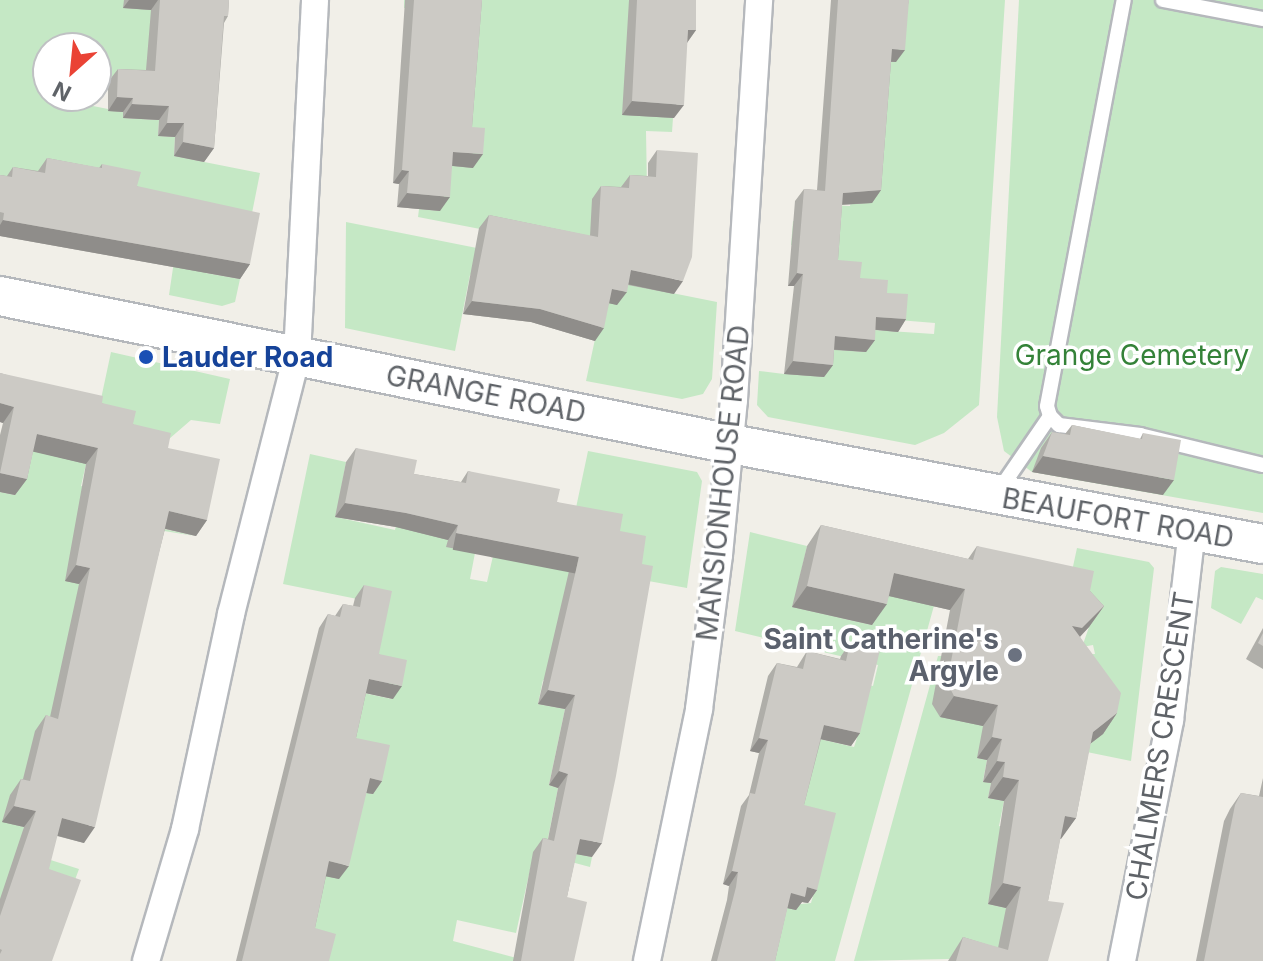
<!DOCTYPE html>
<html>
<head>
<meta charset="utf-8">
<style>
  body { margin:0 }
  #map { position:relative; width:1263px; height:961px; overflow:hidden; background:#f1efe8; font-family:Inter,sans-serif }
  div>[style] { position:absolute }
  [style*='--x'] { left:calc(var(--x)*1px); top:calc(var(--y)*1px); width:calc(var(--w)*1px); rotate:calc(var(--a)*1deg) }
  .green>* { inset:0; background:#c5e8c5 }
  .roads { filter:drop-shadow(2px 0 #b5b8bc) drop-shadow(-2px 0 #b5b8bc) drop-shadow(0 2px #b5b8bc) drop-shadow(0 -2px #b5b8bc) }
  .lane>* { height:14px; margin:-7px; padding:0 7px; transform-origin:7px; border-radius:7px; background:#fff }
  .street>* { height:26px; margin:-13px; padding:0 13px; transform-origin:13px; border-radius:13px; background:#fff }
  .secondary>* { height:38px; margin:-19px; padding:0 19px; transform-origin:19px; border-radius:19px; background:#fff }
  .wall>* { inset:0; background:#afaea9 }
  .shaded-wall>* { inset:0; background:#8f8d8a; transform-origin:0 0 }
  .building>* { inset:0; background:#cccac5 }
  .dots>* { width:22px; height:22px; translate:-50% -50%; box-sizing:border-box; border:4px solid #fff; border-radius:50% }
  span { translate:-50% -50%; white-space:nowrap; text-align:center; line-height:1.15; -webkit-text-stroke:7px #fff; paint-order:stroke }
  .park-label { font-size:28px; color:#348238 }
  .transit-label { font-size:28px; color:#164399; font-weight:700 }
  .left { translate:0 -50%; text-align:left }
  .street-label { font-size:28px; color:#5f6368 }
  .worship-label { font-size:28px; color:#5b616d; font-weight:700 }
  .right { translate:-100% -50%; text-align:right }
  .north { position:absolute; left:32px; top:32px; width:80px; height:80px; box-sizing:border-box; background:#fff; border:2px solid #bfc1c3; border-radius:50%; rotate:207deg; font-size:22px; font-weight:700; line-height:32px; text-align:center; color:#5f6368 }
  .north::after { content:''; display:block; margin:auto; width:28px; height:36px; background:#ea4335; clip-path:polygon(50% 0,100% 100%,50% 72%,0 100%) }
</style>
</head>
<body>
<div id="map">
  <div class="green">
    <i style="clip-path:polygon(0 0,124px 0,124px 8px,160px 10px,162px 71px,96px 86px,96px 48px,48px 48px,48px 96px,93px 96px,93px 106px,123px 112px,123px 118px,159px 120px,158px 136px,175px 137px,174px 156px,260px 173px,249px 228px,206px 273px,240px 279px,235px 302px,222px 306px,169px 295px,177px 241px,0 198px)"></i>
    <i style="clip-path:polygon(404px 0,629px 0,673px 118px,672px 132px,646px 131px,647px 190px,637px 286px,717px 302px,712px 379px,703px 394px,682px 399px,586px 381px,603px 302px,547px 242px,418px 217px,419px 209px,440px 211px,444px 165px,473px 167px,443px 11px,404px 8px)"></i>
    <i style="clip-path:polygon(894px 0,1005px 0,979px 405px,944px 433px,915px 445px,768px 417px,757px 405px,759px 371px,784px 374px,826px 349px,866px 352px,844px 328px,934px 334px,935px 323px,898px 320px,829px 272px,831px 247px,791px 245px,793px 221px,825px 223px,827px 205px,850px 206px)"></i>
    <i style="clip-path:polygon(1019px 0,1263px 0,1263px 513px,1032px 472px,1004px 451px,997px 417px)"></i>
    <i style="clip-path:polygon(346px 222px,502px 253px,470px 275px,455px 351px,345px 328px)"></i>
    <i style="clip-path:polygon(111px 352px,230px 379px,220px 424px,191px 420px,169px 439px,96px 421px,81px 486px,102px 491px,151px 526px,195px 536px,158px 530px,143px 598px,3px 821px,24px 827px,19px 850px,79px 869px,69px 896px,0 903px,0 492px,15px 495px,27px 443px,98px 413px)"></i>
    <i style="clip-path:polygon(588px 451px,697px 472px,702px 481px,687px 588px,571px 567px,554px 640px,570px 685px,543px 680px,538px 704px,565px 709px,549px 785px,558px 788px,546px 848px,592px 857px,590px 867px,534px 852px,516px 933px,457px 920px,453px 941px,528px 961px,328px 961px,255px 893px,349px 866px,358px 791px,373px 794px,346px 752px,335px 687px,392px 699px,369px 668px,382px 604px,283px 584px,310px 454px,346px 462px,336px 517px,395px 530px,403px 495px,433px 493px,475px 553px,470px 579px,487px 582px,493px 556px,573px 522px)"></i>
    <i style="clip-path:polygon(750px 532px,807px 546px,793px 607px,872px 625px,880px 594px,942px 577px,835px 961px,768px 961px,761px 908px,811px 903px,814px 892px,774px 813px,815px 738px,854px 747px,857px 738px,829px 676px,873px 686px,878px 665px,735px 631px)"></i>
    <i style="clip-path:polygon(1077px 548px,1149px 562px,1154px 568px,1131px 761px,1028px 740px,977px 758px,987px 760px,983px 781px,991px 783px,988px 798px,1004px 801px,999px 826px,1008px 828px,988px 904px,1006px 908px,1043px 957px,854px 961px,938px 656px,1095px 654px,1093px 645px,1082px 647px,1089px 627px,1069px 585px)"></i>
    <i style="clip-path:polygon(1221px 567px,1263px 574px,1263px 600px,1256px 597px,1241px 624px,1211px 608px,1215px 571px)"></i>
  </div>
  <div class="roads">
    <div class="lane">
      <i style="--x:1163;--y:0;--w:102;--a:10.8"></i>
      <i style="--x:1050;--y:416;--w:10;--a:-107"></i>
      <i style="--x:1047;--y:406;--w:413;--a:-79.3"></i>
      <i style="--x:998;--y:492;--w:92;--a:-55.6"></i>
      <i style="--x:1050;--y:416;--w:13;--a:45"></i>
      <i style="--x:1059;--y:425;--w:82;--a:7"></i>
      <i style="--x:1140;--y:435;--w:127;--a:13.7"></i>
    </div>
    <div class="street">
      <i style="--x:146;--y:961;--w:138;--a:-73.5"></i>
      <i style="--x:185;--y:829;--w:220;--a:-77.9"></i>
      <i style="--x:231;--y:614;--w:266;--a:-75.7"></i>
      <i style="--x:297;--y:356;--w:356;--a:-87.1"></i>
      <i style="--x:647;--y:961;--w:257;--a:-78.3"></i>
      <i style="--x:699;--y:709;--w:155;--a:-82.6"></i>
      <i style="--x:719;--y:555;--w:156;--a:-84.5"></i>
      <i style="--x:734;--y:400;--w:401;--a:-86.4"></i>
      <i style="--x:1122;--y:961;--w:246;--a:-78.7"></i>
      <i style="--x:1170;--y:720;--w:190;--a:-83.4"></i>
    </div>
    <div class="secondary">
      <i style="--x:0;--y:296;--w:746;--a:11.45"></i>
      <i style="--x:731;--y:444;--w:541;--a:10.65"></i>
    </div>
  </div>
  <div class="wall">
    <i style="clip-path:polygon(124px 0,229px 0,228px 16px,224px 23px,214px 148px,204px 162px,174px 156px,175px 137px,158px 136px,159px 120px,123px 118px,123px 112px,108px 111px,108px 82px,118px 69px,146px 70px,151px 10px,123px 8px)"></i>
    <i style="clip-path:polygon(405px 0,482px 0,472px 127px,473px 168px,452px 166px,440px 211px,397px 207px,399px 184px,393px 183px)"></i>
    <i style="clip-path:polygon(629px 0,696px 0,696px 30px,687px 43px,674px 118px,622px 115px)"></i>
    <i style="clip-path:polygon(831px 0,909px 0,896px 62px,891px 62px,881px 190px,872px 203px,842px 205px,838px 260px,860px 278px,887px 293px,906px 319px,898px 332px,875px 330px,875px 340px,866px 352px,834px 350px,833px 365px,824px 377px,784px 374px,794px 286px,788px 286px,795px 201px,804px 189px,817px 190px)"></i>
    <i style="clip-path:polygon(657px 150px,674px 294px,628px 285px,617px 305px,609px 303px,595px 341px,531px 322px,463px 314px,479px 228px,489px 215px,590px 236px,592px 199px,601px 186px,621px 187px,630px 175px,648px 176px,648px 163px)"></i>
    <i style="clip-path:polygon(47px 158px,99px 168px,102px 164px,137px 186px,250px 264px,240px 279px,0 236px,0 175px,7px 176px,13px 167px,38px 171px)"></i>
    <i style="clip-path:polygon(0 373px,102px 403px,168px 448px,207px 520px,196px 536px,165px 529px,84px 843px,57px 836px,0 961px,0 899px,24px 827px,2px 822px,10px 795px,21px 779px,23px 779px,35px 731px,46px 715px,50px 717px,79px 584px,65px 581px,86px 464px,33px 451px,27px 479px,15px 495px,0 492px,0 435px,3px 423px,0 422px)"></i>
    <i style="clip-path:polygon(1072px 425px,1140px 439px,1143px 433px,1163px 495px,1032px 472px,1041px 448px,1052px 432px,1065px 434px)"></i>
    <i style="clip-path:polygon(356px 448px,414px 474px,461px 482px,468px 471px,557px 502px,620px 531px,592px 857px,576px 854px,567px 897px,574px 961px,513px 961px,533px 852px,543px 838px,548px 839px,558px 788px,549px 785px,565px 709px,538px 704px,569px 571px,446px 547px,448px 540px,396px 527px,335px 517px,346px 462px)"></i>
    <i style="clip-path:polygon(821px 525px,968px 559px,977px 546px,1090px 591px,1104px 606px,1089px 627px,1080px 637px,1117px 713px,1103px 734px,1090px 744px,1076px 818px,1060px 839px,1048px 901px,1048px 961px,948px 961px,963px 937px,998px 948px,1006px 908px,988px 904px,1004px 801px,988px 798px,991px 783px,983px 782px,987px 760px,977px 758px,983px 726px,940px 717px,932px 704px,950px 610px,889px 596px,872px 625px,792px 607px,807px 546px)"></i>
    <i style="clip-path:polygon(364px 585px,379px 654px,393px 699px,366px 693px,356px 738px,382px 781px,373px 794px,366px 793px,339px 879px,326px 876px,315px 928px,329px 961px,236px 961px,319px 628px,328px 614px,335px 616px,343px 604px,353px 606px,355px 598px)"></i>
    <i style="clip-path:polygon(1263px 628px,1263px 669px,1246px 659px)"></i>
    <i style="clip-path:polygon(850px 643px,860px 733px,851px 746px,821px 739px,804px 805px,817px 890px,808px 903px,802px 902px,796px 910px,787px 908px,775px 961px,711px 961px,727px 900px,729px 886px,723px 884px,741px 806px,749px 795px,759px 753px,750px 751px,768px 676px,777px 663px,797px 667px,807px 651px,840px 659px,841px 656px)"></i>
    <i style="clip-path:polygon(1263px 778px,1263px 961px,1196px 961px,1224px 821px,1230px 809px,1241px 793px,1259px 796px)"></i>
  </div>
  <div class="shaded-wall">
    <i style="clip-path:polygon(129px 0,158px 0,151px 10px,123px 8px)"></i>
    <i style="clip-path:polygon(688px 30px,696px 30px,686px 44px)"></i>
    <i style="clip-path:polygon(892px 49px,905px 50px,896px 62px,883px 61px)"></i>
    <i style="clip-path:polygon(117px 97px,133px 98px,123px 112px,108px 111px)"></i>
    <i style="clip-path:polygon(632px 101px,684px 105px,674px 118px,622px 115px)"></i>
    <i style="clip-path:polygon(132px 104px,169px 106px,159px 120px,123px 118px)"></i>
    <i style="clip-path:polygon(167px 123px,184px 123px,175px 137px,158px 136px)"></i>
    <i style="clip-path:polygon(183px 142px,214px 148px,204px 162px,174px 156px)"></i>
    <i style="clip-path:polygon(453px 152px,483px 154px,473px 168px,444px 165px)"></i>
    <i style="clip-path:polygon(402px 170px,409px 171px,399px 184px,393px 183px)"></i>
    <i style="clip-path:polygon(881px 190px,872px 203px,834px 205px,843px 193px)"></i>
    <i style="clip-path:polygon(407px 193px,450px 197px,440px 211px,397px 207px)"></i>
    <i style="clip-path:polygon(3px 220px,250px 264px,240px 279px,0 236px,0 225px)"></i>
    <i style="clip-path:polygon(631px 270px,683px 281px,674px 294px,622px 283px)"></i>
    <i style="clip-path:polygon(797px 273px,803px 274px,794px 286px,788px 286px)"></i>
    <i style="clip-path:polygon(612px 289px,627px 292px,617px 305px,603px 302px)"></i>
    <i style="clip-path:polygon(472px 301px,540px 309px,604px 328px,595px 341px,531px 322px,463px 314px)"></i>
    <i style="clip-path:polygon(876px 317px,906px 319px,898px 332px,868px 329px)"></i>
    <i style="clip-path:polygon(835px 336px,875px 340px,866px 352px,826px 349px)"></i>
    <i style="clip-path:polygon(793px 361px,833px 365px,824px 377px,784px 374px)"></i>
    <i style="clip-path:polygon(0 403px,14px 407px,3px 423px,0 422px)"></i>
    <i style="clip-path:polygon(37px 434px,98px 448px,86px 464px,26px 450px)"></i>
    <i style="clip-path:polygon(1043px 456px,1174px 480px,1163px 495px,1032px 472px)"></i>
    <i style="clip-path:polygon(0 473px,27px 479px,15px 495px,0 492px)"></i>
    <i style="clip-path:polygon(345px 503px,406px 513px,458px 525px,448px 540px,396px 527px,335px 517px)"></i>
    <i style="clip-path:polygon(169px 511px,207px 520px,196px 536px,158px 527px)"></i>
    <i style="left:456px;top:533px;width:125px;height:17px;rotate:11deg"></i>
    <i style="clip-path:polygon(76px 565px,90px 568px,79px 584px,65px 581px)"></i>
    <i style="clip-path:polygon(894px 573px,965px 589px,950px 610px,880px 594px)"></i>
    <i style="clip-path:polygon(807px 586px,887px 604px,872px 625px,792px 607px)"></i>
    <i style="clip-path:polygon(1104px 606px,1089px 627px,1068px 649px,1072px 626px)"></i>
    <i style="clip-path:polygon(369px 679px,402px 686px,393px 699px,360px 692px)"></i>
    <i style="clip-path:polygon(548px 690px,575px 695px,565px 709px,538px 704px)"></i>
    <i style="clip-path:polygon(954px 696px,998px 705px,983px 726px,940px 717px)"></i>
    <i style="clip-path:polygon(1117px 713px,1103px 734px,1078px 753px,1093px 732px)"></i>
    <i style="clip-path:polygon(824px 725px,860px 733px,851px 746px,815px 738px)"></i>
    <i style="clip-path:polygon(992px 737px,1002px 739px,987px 760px,977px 758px)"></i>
    <i style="clip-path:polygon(759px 738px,768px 740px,759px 753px,750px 751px)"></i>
    <i style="clip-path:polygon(997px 761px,1005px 762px,991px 783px,983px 782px)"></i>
    <i style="clip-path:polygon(559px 771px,568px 774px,558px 788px,549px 785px)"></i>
    <i style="clip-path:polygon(1003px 777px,1019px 780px,1004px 801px,988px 798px)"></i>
    <i style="clip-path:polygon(370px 778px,382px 781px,373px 794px,360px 792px)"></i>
    <i style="clip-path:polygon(14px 806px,36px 811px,24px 827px,2px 822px)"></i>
    <i style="clip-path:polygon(1065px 816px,1076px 818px,1061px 839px,1050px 837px)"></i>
    <i style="clip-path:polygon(62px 818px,95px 827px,84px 843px,51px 834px)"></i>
    <i style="clip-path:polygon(580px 839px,602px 843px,592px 857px,570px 853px)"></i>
    <i style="clip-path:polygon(329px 861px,349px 866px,339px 879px,319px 875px)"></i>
    <i style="clip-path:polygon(732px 871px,738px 872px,729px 886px,723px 884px)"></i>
    <i style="clip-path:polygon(1003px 883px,1021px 887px,1006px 908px,988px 904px)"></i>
    <i style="clip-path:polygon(807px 887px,817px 890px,808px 903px,802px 902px,796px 910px,782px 907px,791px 893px)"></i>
  </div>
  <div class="building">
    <i style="clip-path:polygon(160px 0,229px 0,228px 16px,224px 16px,214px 148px,183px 142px,184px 123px,167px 123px,169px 106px,132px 104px,133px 98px,117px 97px,118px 69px,155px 71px)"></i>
    <i style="clip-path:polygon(414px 0,482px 0,472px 127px,485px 128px,483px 154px,453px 152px,450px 197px,407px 193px,409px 171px,402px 170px)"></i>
    <i style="clip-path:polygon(637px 0,696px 0,696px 30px,688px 30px,684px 105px,632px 101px)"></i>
    <i style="clip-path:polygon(838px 0,909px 0,905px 50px,892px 49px,881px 190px,843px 193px,838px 260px,862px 262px,860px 278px,888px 280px,887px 293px,908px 294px,906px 319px,876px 317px,875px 340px,835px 336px,833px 365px,793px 361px,803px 274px,797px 273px,804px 189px,825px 191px)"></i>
    <i style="clip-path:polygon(657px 150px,698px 153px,692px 257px,683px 281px,631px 270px,627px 292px,612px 289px,604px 328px,540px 309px,472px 301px,489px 215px,598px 237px,601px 186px,629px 188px,630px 175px,656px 177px)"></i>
    <i style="clip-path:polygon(47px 158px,102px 168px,102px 164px,141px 172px,137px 186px,260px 213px,250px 264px,3px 220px,4px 213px,0 212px,0 175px,12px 177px,13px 167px,45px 173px)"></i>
    <i style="clip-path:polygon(0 373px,103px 396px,102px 403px,136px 411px,133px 424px,171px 433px,168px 448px,220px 459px,207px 520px,169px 511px,95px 827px,62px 818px,49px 869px,81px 880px,52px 961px,0 961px,0 954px,2px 950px,0 949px,0 916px,36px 811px,14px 806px,21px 779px,30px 781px,46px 715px,58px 719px,90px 568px,76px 565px,98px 448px,37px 434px,27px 479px,0 473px,14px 407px,0 403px)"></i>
    <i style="clip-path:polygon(1072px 425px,1142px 439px,1143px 433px,1181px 440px,1174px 480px,1043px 456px,1052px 432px,1070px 435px)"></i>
    <i style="clip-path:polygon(356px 448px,417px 460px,414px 474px,466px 483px,468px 471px,560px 489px,557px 502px,623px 514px,620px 531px,646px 536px,642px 564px,653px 566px,616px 776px,602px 843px,580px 839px,567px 897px,587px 902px,574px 961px,521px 961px,543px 838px,554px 841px,568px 774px,559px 771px,575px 695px,548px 690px,579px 557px,456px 533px,458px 525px,406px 513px,345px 503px)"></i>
    <i style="clip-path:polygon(821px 525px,973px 560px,977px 546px,1094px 571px,1090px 591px,1104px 606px,1082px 628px,1072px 626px,1121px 693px,1117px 713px,1093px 732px,1076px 818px,1065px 816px,1048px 901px,1064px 903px,1048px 961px,956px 961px,963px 937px,1008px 950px,1021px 887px,1003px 883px,1019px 780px,1003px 777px,1005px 762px,997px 761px,1002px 739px,992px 737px,998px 705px,954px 696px,947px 682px,965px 589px,894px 573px,887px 604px,807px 586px)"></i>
    <i style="clip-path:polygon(364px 585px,392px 591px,379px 654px,407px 660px,402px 686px,369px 679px,356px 738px,390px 745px,382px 781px,370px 778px,349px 866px,329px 861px,315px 928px,336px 934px,329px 961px,242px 961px,328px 614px,340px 617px,343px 604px,360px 607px)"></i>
    <i style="clip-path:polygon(1263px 633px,1263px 646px,1258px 643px)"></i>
    <i style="clip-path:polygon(850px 643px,880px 650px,860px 733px,824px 725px,804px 805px,836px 813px,817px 890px,807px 887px,805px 897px,791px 893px,775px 961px,717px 961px,736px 887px,738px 872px,732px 871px,750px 793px,755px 794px,768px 740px,759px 738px,777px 663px,803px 669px,807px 651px,846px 661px)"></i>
    <i style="clip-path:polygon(1241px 793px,1263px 797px,1263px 961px,1204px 961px,1235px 805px)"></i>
  </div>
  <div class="dots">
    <i style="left:146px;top:357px;background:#1a4fb4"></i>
    <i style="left:1015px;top:655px;background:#6b7280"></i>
  </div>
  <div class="park-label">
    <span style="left:1132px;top:355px">Grange Cemetery</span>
  </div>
  <div class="transit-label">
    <span class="left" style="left:162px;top:357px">Lauder Road</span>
  </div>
  <div class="street-label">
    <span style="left:486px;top:394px;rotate:11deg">GRANGE ROAD</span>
    <span style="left:723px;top:483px;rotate:-84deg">MANSIONHOUSE ROAD</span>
    <span style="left:1118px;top:518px;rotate:10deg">BEAUFORT ROAD</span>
    <span style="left:1160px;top:746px;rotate:-81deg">CHALMERS CRESCENT</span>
  </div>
  <div class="worship-label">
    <span class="right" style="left:999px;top:655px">Saint Catherine's<br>Argyle</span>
  </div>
  <div class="north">N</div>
</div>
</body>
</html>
